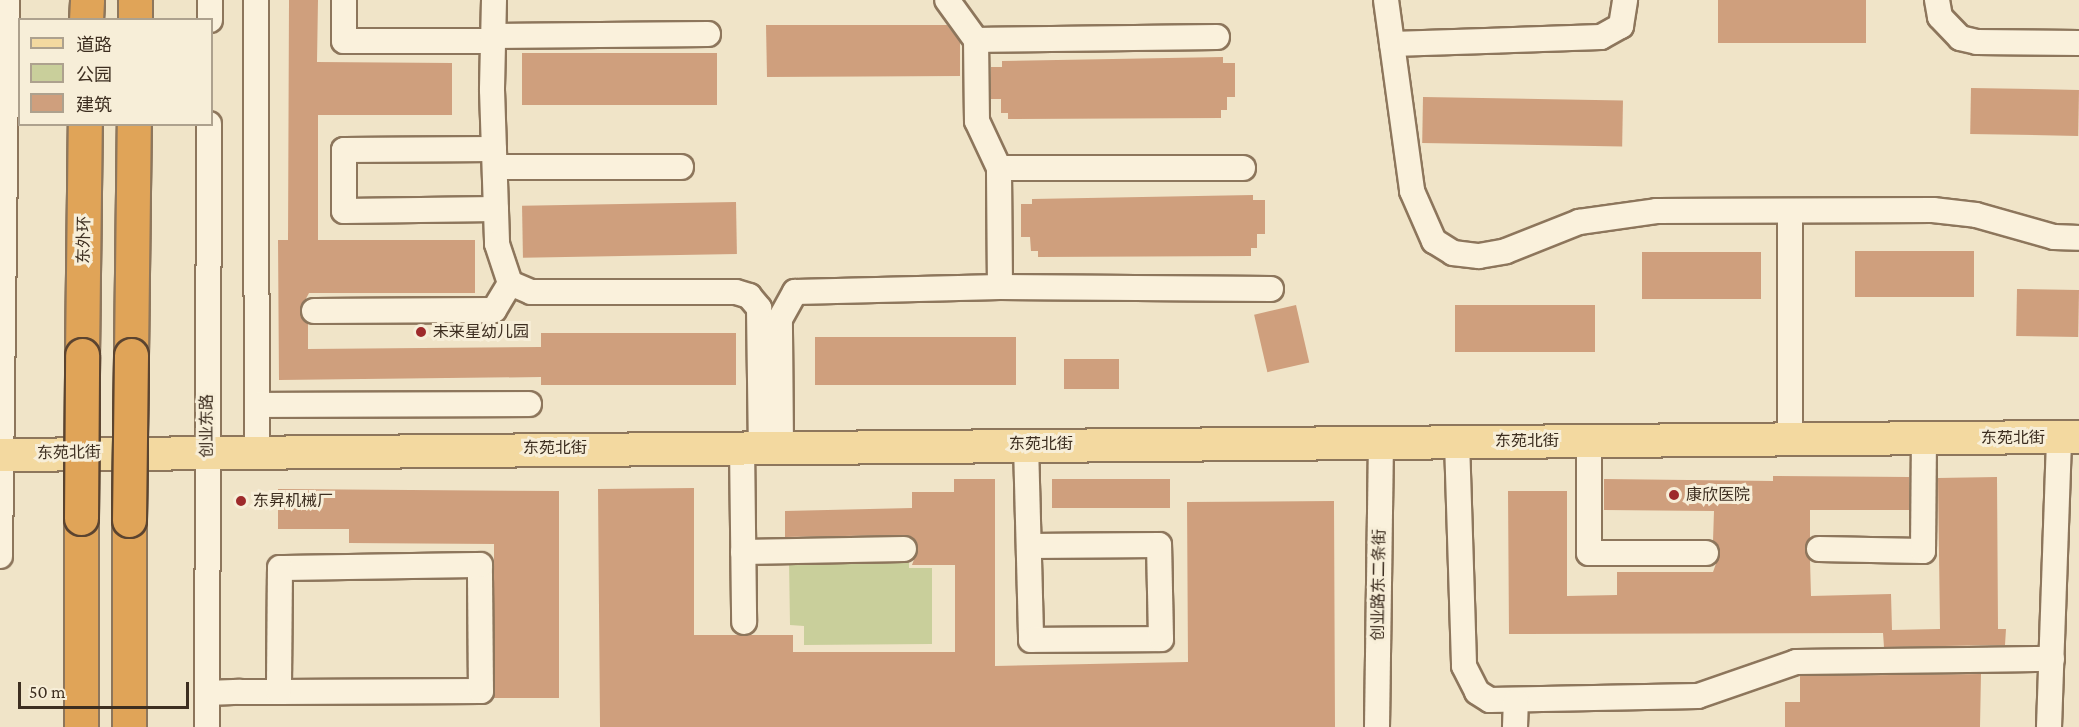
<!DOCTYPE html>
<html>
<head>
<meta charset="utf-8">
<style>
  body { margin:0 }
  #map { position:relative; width:2079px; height:727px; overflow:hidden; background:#f0e4c8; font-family:"Crimson Pro","Noto Sans SC",serif }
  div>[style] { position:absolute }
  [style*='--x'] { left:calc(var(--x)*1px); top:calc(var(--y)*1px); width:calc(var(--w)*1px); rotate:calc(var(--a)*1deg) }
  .green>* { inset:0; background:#c9cf9b }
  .building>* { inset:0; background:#cf9f7d; transform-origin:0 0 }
  .roads { filter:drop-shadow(2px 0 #8d765c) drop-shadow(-2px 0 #8d765c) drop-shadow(0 2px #8d765c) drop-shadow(0 -2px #8d765c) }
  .minor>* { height:24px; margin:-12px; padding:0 12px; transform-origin:12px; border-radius:12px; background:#faf1dc }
  .major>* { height:32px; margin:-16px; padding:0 16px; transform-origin:16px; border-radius:16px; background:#f3d9a0 }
  .highway>* { height:33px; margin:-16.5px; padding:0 16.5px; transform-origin:16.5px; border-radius:16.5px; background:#e0a458 }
  .bridges { filter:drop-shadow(2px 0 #5b4430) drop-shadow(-2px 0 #5b4430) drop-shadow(0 2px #5b4430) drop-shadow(0 -2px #5b4430) }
  .highway-bridge>* { height:33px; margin:-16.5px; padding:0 16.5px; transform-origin:16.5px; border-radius:16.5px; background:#e0a458 }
  .dots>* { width:16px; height:16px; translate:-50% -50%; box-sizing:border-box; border:3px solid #f7eed8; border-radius:50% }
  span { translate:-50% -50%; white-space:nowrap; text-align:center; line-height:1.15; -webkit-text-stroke:6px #f7eed8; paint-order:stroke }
  .street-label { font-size:16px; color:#3d2e20 }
  .poi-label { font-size:16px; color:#3d2e20 }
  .left { translate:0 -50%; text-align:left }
  .legend { position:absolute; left:18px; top:18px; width:195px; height:108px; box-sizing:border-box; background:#f7eed8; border:2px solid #ada18e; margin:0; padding:8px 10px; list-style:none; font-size:18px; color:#3d2e20 }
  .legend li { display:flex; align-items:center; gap:12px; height:30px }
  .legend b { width:30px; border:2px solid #ada18e }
  .scale { position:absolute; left:18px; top:682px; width:171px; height:27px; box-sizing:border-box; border:3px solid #3d2e20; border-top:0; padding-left:8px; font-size:18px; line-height:21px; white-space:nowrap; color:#3d2e20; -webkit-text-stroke:4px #f7eed8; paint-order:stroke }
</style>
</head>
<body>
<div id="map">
  <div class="green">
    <i style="clip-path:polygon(909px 560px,909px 568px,932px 568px,932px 644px,804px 645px,804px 626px,790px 625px,789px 561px)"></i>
  </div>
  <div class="building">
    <i style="clip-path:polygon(289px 0,318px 0,317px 62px,452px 63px,452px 115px,318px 115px,318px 240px,475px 240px,475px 293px,309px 293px,300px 310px,308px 324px,308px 349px,541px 347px,541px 333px,736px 333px,736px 385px,541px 385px,541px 377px,279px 380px,278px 240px,288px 240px)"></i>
    <i style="left:1718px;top:0;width:148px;height:43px"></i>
    <i style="clip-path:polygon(766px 25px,947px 25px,960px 42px,960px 76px,767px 77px)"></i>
    <i style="left:522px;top:53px;width:195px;height:52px"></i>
    <i style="clip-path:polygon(1223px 57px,1223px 63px,1235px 63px,1235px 97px,1227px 97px,1227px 110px,1221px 110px,1221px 118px,1008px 119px,1008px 113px,1001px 113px,1001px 99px,991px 99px,991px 67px,1002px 67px,1002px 61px)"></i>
    <i style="left:1971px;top:88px;width:108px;height:46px;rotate:1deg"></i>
    <i style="left:1423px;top:97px;width:200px;height:46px;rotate:1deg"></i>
    <i style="clip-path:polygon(1253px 195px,1253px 200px,1265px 200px,1265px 234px,1257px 234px,1257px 248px,1251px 248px,1251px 256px,1038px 257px,1038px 251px,1031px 251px,1030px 237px,1021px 237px,1021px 204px,1032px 204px,1032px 199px)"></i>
    <i style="left:736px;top:202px;width:52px;height:214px;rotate:89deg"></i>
    <i style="left:1855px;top:251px;width:119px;height:46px"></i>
    <i style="left:1642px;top:252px;width:119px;height:47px"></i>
    <i style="left:2017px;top:289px;width:62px;height:47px;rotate:1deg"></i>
    <i style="left:1296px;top:305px;width:59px;height:43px;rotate:77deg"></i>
    <i style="left:1455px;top:305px;width:140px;height:47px"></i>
    <i style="left:1016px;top:337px;width:48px;height:201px;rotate:90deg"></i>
    <i style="left:1119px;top:359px;width:30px;height:55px;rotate:90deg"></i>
    <i style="clip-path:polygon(1773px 476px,1909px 477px,1909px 510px,1810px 510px,1810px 538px,1805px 548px,1810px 560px,1811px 596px,1891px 594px,1892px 630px,1940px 629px,1938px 478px,1997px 477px,1998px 629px,2006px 629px,2005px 645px,1884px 647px,1883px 633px,1509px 634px,1508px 491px,1567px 491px,1567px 596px,1617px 595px,1617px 572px,1713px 572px,1720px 552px,1713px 541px,1714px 511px,1604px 510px,1604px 479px,1773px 481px)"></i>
    <i style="clip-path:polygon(954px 479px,995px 479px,995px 666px,1188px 662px,1187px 502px,1334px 501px,1335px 727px,600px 727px,598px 489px,694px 488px,694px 635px,793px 635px,793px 652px,955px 652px,955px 565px,912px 565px,918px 548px,916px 541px,904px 535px,785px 537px,785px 511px,912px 508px,912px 492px,954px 492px)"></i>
    <i style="left:1052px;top:479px;width:118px;height:29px"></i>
    <i style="clip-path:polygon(278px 489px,559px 491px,559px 698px,494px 698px,494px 544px,349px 543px,349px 529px,278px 529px)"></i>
    <i style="clip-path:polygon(1981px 674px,1980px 727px,1785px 727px,1785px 702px,1800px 702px,1800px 676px)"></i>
  </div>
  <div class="roads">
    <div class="minor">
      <i style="--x:256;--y:0;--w:405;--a:89.9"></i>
      <i style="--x:257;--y:405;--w:272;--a:-0.2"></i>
      <i style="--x:344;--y:0;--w:41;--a:90"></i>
      <i style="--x:344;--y:41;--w:148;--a:0"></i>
      <i style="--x:494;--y:0;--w:90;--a:91.3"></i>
      <i style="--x:492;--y:90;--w:154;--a:88.1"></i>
      <i style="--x:497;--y:244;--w:41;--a:71.6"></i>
      <i style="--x:510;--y:283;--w:23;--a:23"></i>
      <i style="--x:531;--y:292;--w:205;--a:0"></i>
      <i style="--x:736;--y:292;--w:14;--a:17"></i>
      <i style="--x:749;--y:296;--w:16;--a:50"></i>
      <i style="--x:759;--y:308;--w:138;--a:89.2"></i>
      <i style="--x:1386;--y:0;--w:193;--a:82.2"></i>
      <i style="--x:1412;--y:191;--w:55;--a:66.3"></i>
      <i style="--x:1434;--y:241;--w:22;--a:32"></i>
      <i style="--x:1453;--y:253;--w:26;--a:7"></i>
      <i style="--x:1479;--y:256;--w:27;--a:-10"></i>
      <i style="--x:1506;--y:251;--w:79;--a:-21.7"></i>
      <i style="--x:1579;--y:222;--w:78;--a:-8.1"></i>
      <i style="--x:1656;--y:211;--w:277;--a:-0.2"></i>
      <i style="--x:1933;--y:210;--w:43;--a:6.6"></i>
      <i style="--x:1976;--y:215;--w:81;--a:15.8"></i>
      <i style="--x:2054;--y:237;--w:25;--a:2"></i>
      <i style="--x:1937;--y:0;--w:17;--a:80"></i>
      <i style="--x:1940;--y:17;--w:29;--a:46"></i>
      <i style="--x:1960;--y:38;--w:17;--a:13"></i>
      <i style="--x:1977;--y:42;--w:102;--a:0.6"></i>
      <i style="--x:210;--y:20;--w:20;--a:-90"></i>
      <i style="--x:492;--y:36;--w:216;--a:-0.5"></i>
      <i style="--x:976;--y:40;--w:241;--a:-0.7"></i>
      <i style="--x:1392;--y:44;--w:209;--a:-1.9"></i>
      <i style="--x:1601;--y:37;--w:23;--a:-29"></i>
      <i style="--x:1621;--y:26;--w:26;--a:-81"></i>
      <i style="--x:494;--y:149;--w:150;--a:179.6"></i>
      <i style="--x:344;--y:150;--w:61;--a:90"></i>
      <i style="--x:344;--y:211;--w:152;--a:-0.8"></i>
      <i style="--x:495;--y:167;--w:186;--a:0"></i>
      <i style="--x:999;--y:168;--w:244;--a:0"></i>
      <i style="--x:1790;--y:211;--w:228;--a:90"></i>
      <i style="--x:1000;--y:287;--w:271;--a:0.4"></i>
      <i style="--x:314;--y:311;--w:180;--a:-0.3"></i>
      <i style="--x:494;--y:310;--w:31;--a:-59"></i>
      <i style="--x:1457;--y:441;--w:225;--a:88.2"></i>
      <i style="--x:1464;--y:666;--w:29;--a:63"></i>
      <i style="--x:1477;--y:692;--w:15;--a:32"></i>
      <i style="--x:1490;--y:700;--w:208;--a:-1.1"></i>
      <i style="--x:1698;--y:696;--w:104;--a:-19.1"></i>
      <i style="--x:1796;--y:662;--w:256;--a:-0.7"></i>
      <i style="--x:1589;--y:441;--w:112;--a:90"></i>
      <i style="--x:1589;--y:553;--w:117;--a:0"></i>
      <i style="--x:1026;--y:444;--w:196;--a:88.5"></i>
      <i style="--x:1031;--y:640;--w:130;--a:-0.4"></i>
      <i style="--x:1161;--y:639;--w:94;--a:-91.2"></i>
      <i style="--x:1159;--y:545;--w:130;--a:179.6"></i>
      <i style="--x:742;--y:446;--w:176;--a:89.3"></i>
      <i style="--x:781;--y:446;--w:127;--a:-90.5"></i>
      <i style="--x:780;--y:319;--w:31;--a:-61"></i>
      <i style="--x:795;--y:292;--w:205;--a:-1.4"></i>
      <i style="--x:1000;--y:287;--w:119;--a:-90.5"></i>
      <i style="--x:999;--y:168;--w:52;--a:-115.1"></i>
      <i style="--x:977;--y:121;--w:81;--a:-90.7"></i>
      <i style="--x:976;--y:40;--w:49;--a:-125.9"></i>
      <i style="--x:257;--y:450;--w:45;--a:-90"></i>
      <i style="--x:1819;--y:549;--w:104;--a:1.1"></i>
      <i style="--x:1923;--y:551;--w:113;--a:-89.5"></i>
      <i style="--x:743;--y:552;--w:161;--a:-1.1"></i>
      <i style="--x:0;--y:556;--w:556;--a:-89.28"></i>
      <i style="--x:207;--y:693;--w:33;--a:-2"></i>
      <i style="--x:240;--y:692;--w:39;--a:0"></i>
      <i style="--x:279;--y:692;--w:202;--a:-0.3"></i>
      <i style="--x:481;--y:691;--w:126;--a:-90.5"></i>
      <i style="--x:480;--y:565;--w:200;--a:179.1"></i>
      <i style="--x:280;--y:568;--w:124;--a:90.5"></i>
      <i style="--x:207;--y:727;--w:603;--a:-89.81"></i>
      <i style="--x:1377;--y:727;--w:285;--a:-89.2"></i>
      <i style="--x:1515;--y:727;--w:26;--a:-88"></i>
      <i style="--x:2049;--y:727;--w:290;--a:-88"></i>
    </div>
    <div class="major">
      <i style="--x:0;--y:455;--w:2079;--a:-0.5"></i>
    </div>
    <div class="highway">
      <i style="--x:86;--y:20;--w:20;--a:-87"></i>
      <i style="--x:135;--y:20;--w:20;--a:-90"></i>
      <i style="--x:82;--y:355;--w:231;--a:-89.3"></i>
      <i style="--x:131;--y:355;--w:231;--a:-89.3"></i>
      <i style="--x:81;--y:518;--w:209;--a:90"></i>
      <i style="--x:129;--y:727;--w:207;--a:-90"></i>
    </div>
  </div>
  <div class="bridges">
    <div class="highway-bridge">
      <i style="--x:81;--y:518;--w:163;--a:-89.6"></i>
      <i style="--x:129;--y:520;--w:165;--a:-89.3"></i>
    </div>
  </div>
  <div class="dots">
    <i style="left:421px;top:332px;background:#9e2a2b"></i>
    <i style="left:1674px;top:495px;background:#9e2a2b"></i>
    <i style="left:241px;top:501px;background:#9e2a2b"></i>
  </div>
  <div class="street-label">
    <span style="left:84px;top:240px;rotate:-89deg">东外环</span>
    <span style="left:207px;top:426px;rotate:-90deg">创业东路</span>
    <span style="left:2013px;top:438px">东苑北街</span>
    <span style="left:1527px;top:441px">东苑北街</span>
    <span style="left:1041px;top:444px">东苑北街</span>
    <span style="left:555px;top:448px">东苑北街</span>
    <span style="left:69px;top:453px;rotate:-1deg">东苑北街</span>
    <span style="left:1379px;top:585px;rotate:-89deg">创业路东二条街</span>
  </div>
  <div class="poi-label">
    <span class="left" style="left:433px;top:332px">未来星幼儿园</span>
    <span class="left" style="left:1686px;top:495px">康欣医院</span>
    <span class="left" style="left:253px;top:501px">东昇机械厂</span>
  </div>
  <ul class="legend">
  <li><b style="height:8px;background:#f3d9a0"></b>道路</li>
  <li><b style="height:16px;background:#c9cf9b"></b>公园</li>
  <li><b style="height:16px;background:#cf9f7d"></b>建筑</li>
  </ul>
  <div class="scale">50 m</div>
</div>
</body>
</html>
